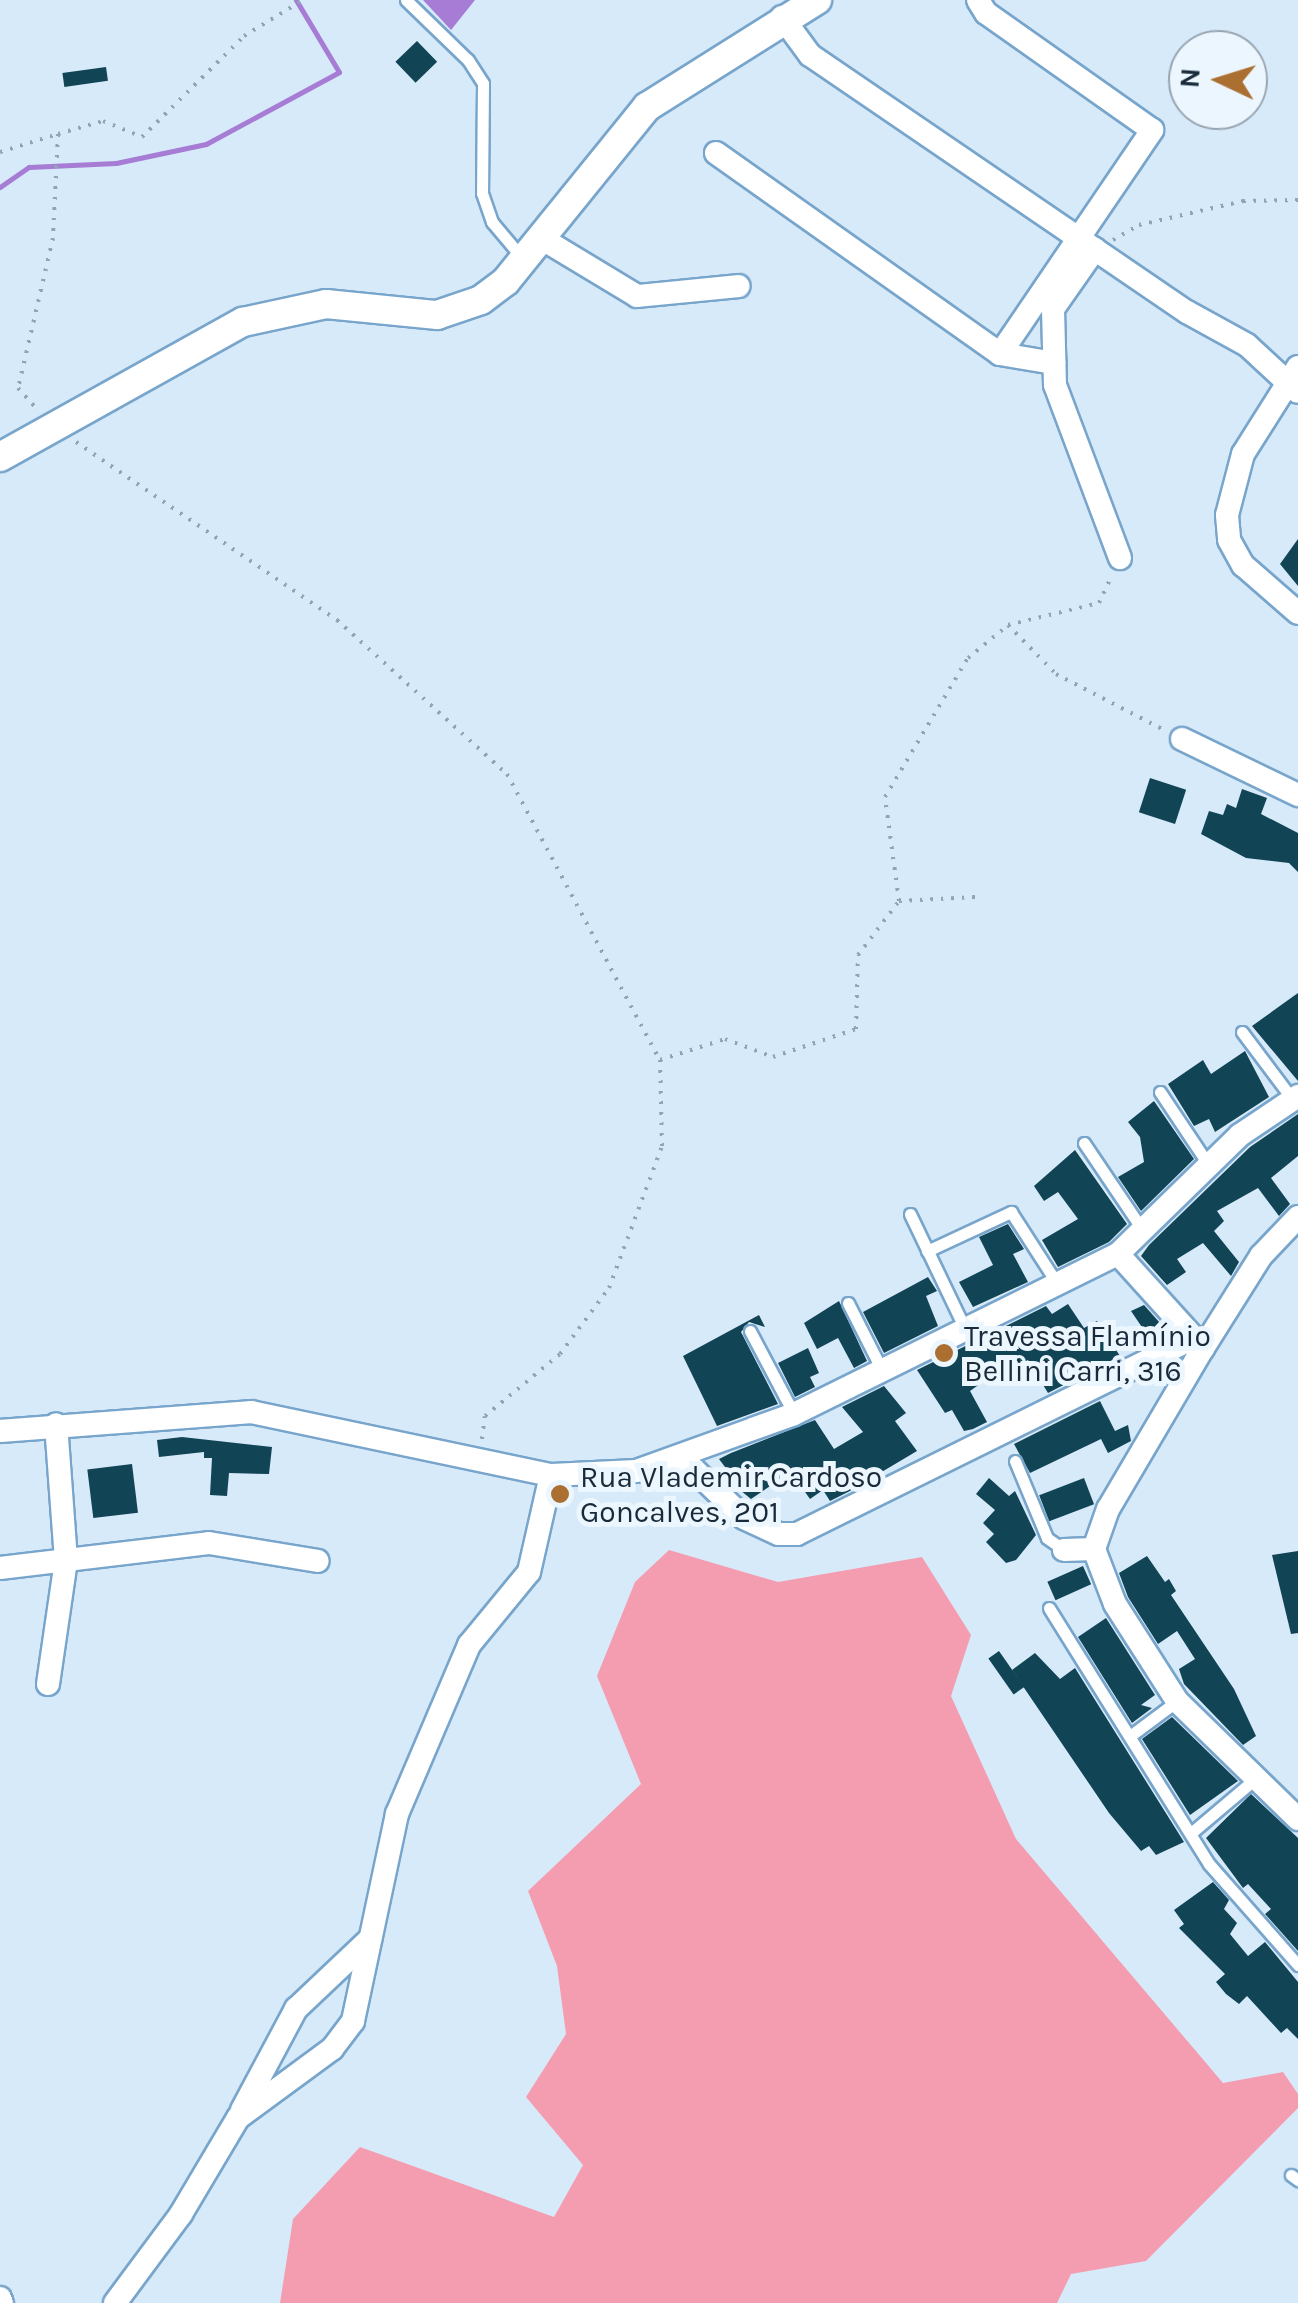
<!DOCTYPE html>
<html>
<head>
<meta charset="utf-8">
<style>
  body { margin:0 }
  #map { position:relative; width:1298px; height:2303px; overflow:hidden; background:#d7eafa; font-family:Karla,sans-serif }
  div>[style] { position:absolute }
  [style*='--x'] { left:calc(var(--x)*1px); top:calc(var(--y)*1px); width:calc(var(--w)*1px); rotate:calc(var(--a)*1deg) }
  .green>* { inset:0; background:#f49db1 }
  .water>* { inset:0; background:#a67cd4 }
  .stream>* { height:5px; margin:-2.5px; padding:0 2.5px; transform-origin:2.5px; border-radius:2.5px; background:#a67cd4 }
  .building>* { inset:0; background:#145; transform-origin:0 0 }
  .path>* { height:4px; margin-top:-2px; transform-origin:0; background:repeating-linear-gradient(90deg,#91a4b4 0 2.5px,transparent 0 10.5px) }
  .roads { filter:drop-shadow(2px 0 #78a5cb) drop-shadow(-2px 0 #78a5cb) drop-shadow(0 2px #78a5cb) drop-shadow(0 -2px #78a5cb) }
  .service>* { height:11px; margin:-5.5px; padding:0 5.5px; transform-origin:5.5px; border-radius:5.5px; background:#fff }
  .minor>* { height:22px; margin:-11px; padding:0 11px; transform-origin:11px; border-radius:11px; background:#fff }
  .tertiary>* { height:28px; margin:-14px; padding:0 14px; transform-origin:14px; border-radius:14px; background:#fff }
  .dots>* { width:28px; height:28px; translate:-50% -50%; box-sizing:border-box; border:5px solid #ecf6fe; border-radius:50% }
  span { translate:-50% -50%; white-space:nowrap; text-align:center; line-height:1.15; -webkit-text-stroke:10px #ecf6fe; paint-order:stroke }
  .poi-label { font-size:30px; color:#192b3b }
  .left { translate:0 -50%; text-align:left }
  .north { position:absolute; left:1168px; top:30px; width:100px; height:100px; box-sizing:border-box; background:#ecf6fe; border:2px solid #98a5b0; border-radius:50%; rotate:274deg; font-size:28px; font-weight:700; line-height:40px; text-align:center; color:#192b3b }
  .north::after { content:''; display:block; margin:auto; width:35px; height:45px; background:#ab7031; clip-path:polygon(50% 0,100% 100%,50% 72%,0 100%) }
</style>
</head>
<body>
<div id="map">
  <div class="green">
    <i style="clip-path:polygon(669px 1550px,778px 1582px,922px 1557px,971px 1635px,951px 1696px,1016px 1839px,1223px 2083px,1283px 2072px,1298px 2094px,1298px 2108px,1146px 2261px,1071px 2274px,1057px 2303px,280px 2303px,293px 2219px,360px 2147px,554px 2217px,583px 2165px,526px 2097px,566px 2034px,557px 1966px,528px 1891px,641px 1784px,597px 1676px,635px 1582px)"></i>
  </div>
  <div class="water">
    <i style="clip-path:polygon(423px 0,475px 0,451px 30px)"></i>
  </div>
  <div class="stream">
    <i style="--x:0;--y:187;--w:35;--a:-35"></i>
    <i style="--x:29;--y:167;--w:87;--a:-2.6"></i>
    <i style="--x:116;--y:163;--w:92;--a:-11.9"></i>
    <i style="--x:206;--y:144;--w:151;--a:-28.4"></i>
    <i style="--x:339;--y:72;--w:84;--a:-120.8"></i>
  </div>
  <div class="building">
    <i style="left:417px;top:41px;width:29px;height:30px;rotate:46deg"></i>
    <i style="left:106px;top:67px;width:14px;height:44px;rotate:82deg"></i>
    <i style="clip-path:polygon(1298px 539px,1298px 586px,1280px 564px)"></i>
    <i style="left:1150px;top:778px;width:38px;height:36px;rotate:18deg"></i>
    <i style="clip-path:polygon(1242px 789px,1267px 798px,1261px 814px,1298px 833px,1298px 872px,1289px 863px,1246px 858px,1201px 834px,1209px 811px,1223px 815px,1227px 804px,1236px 808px)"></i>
    <i style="clip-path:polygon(1298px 993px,1298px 1081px,1252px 1026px)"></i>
    <i style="clip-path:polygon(1245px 1051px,1269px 1097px,1215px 1132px,1209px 1119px,1194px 1126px,1168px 1084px,1203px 1060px,1211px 1074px)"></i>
    <i style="clip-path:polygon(1154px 1101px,1194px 1159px,1141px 1211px,1118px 1177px,1144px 1162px,1140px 1137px,1128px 1122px)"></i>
    <i style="clip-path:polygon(1298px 1114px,1298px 1156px,1271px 1178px,1290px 1204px,1279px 1216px,1258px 1188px,1217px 1211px,1224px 1221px,1214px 1231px,1239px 1262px,1231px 1276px,1203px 1243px,1177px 1259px,1186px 1272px,1167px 1285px,1141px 1256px,1149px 1245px,1250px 1147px)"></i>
    <i style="clip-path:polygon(1075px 1150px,1127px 1224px,1109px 1242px,1058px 1267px,1042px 1240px,1078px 1219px,1058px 1192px,1044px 1201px,1034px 1186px)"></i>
    <i style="clip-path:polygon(1008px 1224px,1024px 1249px,1013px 1254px,1028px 1282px,973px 1307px,959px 1282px,993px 1265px,979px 1237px)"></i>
    <i style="clip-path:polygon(928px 1277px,937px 1291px,926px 1296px,938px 1326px,884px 1353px,863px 1312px)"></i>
    <i style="clip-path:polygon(839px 1301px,867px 1361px,854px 1368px,838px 1338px,817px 1349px,804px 1323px)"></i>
    <i style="clip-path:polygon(1068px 1304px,1084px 1328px,1097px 1321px,1120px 1356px,1048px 1393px,1028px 1360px,984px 1381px,970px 1391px,987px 1422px,973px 1429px,964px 1431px,952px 1410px,945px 1413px,917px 1370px,1046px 1306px,1052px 1314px)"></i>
    <i style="clip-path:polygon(1144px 1305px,1168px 1332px,1152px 1342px,1131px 1311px)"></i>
    <i style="clip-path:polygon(759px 1315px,765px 1327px,749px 1322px,741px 1332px,778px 1404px,717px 1426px,683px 1356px)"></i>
    <i style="clip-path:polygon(808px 1348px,819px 1373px,810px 1377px,815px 1387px,795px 1397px,778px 1363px)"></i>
    <i style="clip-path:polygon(884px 1386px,906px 1413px,895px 1421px,917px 1451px,848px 1492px,830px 1501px,823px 1490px,810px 1499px,791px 1472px,751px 1499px,718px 1472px,725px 1467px,719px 1459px,731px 1453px,815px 1420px,834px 1449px,863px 1432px,842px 1407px)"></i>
    <i style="clip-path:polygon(1100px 1401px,1115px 1431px,1128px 1425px,1131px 1441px,1108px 1453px,1101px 1439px,1030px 1473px,1014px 1444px)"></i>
    <i style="clip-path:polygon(182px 1437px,272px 1447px,269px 1474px,229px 1473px,227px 1496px,210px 1495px,212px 1458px,204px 1458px,204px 1452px,159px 1457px,157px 1440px)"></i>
    <i style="left:132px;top:1464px;width:49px;height:45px;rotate:83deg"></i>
    <i style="clip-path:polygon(989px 1478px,1009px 1496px,1015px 1491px,1036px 1535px,1016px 1560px,1006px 1563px,986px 1542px,994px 1534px,983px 1523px,995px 1510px,976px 1494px)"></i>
    <i style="left:1084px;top:1478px;width:28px;height:48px;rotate:69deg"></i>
    <i style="clip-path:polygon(1298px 1551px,1298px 1633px,1291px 1634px,1272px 1555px)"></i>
    <i style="clip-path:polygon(1147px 1556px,1165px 1582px,1169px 1579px,1176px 1591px,1171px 1595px,1234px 1689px,1256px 1736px,1243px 1745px,1184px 1684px,1179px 1669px,1195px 1659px,1177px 1631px,1158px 1644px,1128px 1597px,1119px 1573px)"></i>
    <i style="left:1083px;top:1566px;width:20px;height:39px;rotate:66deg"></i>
    <i style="clip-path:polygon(1106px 1618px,1155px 1695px,1141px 1705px,1152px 1708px,1132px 1723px,1078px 1637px)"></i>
    <i style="left:999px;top:1651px;width:44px;height:13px;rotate:55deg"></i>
    <i style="clip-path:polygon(1035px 1653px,1060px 1679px,1075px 1668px,1184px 1842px,1156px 1855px,1149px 1846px,1141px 1851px,1109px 1813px,1012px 1670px)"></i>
    <i style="clip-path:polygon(1172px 1717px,1238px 1781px,1190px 1815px,1142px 1739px)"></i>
    <i style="clip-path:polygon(1251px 1794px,1298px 1838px,1298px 1951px,1265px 1914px,1271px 1909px,1248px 1884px,1243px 1888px,1206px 1838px)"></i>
    <i style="clip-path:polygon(1213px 1882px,1229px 1900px,1224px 1909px,1237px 1923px,1230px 1934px,1248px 1956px,1265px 1942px,1298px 1982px,1298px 2039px,1287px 2028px,1281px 2033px,1247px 1996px,1239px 2004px,1226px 1994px,1216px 1982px,1225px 1974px,1179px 1928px,1184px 1924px,1174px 1910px)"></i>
  </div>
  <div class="path">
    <i style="--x:58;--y:134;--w:47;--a:-16.1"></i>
    <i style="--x:103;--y:121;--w:42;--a:22.3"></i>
    <i style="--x:142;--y:137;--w:144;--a:-44.7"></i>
    <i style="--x:244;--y:36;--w:69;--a:-31.4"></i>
    <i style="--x:0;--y:152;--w:61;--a:-17.2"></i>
    <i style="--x:58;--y:134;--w:104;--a:92.8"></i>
    <i style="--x:53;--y:238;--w:154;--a:103.1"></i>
    <i style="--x:18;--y:388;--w:30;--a:48"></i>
    <i style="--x:1113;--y:240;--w:30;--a:-30"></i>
    <i style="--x:1139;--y:225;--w:107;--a:-13"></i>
    <i style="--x:1243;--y:201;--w:55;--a:-1"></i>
    <i style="--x:76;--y:442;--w:316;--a:34.3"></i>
    <i style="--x:337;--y:620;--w:229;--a:42.2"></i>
    <i style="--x:507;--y:774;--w:324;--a:61.9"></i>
    <i style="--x:1008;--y:625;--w:69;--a:45.6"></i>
    <i style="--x:1056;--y:674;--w:122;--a:27.4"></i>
    <i style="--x:899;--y:901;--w:105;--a:-97.7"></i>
    <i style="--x:885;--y:797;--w:162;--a:-59.2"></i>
    <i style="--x:968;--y:658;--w:52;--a:-39.5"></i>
    <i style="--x:1008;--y:625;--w:94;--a:-13.6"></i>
    <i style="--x:1099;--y:603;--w:29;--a:-65"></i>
    <i style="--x:482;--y:1439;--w:23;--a:-83"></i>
    <i style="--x:485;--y:1416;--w:97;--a:-39.6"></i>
    <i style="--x:560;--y:1354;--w:82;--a:-53.4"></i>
    <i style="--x:609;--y:1288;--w:152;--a:-69.5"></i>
    <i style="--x:662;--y:1146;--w:86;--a:-91.3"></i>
    <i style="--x:660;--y:1060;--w:68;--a:-17.9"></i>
    <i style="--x:725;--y:1039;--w:51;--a:20.6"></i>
    <i style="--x:773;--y:1057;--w:88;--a:-18.6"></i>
    <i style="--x:856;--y:1029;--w:74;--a:-88.5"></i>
    <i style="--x:858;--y:955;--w:68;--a:-52.8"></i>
    <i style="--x:899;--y:901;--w:77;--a:-3"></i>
  </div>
  <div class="roads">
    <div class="service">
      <i style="--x:406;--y:0;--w:86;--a:44.1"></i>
      <i style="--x:468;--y:60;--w:27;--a:57"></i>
      <i style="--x:483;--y:83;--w:110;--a:90.5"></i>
      <i style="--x:482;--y:193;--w:31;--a:71"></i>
      <i style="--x:492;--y:222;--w:50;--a:49.9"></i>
      <i style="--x:1242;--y:1032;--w:85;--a:53.1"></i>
      <i style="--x:1160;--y:1092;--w:87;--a:56.3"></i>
      <i style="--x:1084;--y:1143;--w:104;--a:56"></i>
      <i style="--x:910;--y:1214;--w:132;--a:64.4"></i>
      <i style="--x:927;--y:1251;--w:93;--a:-24.9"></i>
      <i style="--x:1011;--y:1212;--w:87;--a:57.2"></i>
      <i style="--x:848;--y:1303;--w:77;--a:63.1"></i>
      <i style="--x:750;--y:1331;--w:94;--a:62.1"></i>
      <i style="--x:1015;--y:1461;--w:83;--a:67.4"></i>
      <i style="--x:1047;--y:1538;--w:21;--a:35"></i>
      <i style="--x:1049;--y:1608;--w:302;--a:58"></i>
      <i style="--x:1209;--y:1864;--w:135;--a:48.6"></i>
      <i style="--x:1130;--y:1736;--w:59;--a:-36.7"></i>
      <i style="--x:1191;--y:1833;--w:84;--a:-40.2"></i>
      <i style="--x:1291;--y:2175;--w:9;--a:36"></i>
    </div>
    <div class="minor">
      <i style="--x:782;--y:17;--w:47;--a:53.6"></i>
      <i style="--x:810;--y:55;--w:456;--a:34.3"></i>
      <i style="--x:1187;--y:312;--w:68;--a:28.8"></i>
      <i style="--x:1247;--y:345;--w:69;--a:42.7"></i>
      <i style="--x:716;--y:153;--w:348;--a:35.3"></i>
      <i style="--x:1000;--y:354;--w:271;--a:-55.8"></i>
      <i style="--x:1152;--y:130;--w:203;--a:-144.8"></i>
      <i style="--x:986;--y:13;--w:15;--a:-122"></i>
      <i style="--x:541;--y:238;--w:112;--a:31.1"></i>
      <i style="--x:637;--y:296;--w:102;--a:-5.6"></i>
      <i style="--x:1095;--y:249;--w:73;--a:125"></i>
      <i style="--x:1053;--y:309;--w:76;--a:88.5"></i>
      <i style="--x:1055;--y:385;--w:185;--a:69.4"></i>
      <i style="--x:1000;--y:354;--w:55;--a:9.5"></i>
      <i style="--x:1298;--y:367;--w:103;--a:122.3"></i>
      <i style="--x:1243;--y:454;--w:63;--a:104.7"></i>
      <i style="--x:1227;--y:515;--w:25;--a:85"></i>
      <i style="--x:1229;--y:540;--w:29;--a:61"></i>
      <i style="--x:1243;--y:565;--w:73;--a:41.1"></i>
      <i style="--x:1182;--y:739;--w:129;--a:25.8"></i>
      <i style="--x:1298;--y:1217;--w:54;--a:133.5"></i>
      <i style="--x:1261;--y:1256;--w:109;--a:122.2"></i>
      <i style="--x:1203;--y:1348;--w:187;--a:120.5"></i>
      <i style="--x:1108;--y:1509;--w:42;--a:109.3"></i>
      <i style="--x:1094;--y:1549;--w:59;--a:69.1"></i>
      <i style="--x:1115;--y:1604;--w:115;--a:57.4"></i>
      <i style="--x:1177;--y:1701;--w:169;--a:44.3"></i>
      <i style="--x:1118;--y:1254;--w:127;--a:47.9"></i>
      <i style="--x:0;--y:1431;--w:252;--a:-4.3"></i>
      <i style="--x:251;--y:1412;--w:307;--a:11.9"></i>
      <i style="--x:551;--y:1475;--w:85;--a:-2.7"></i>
      <i style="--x:636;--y:1471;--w:168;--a:-19.8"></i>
      <i style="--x:794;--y:1414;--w:361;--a:-26.3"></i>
      <i style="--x:1118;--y:1254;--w:170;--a:-44.3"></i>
      <i style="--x:1240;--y:1135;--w:70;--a:-33.9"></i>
      <i style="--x:683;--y:1459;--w:85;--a:44"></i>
      <i style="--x:744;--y:1518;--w:38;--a:25"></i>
      <i style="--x:779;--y:1534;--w:18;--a:0"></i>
      <i style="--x:797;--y:1534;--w:443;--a:-26.3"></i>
      <i style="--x:1064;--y:1550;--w:30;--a:-2"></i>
      <i style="--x:0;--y:1568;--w:210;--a:-6.8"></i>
      <i style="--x:209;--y:1543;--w:110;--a:9.4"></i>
      <i style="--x:48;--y:1684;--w:125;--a:-81.7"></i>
      <i style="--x:66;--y:1560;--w:136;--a:-94.2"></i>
      <i style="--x:242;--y:2110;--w:115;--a:-61.9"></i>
      <i style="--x:296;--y:2009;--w:102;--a:-43.4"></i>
      <i style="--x:0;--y:2298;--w:5;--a:68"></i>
      <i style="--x:115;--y:2303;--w:111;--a:-53.4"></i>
      <i style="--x:181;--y:2214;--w:112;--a:-59.3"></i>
      <i style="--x:238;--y:2118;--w:117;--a:-36.3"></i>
      <i style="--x:332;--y:2049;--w:35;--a:-53"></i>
      <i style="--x:353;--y:2021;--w:212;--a:-78"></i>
      <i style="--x:397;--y:1814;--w:184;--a:-66.9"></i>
      <i style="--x:469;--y:1645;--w:94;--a:-50.6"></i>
      <i style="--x:529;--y:1572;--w:99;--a:-77.2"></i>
    </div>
    <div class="tertiary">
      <i style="--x:0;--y:457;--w:278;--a:-29.1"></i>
      <i style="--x:243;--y:322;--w:85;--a:-12.2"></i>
      <i style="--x:326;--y:304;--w:112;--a:5.7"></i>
      <i style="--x:437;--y:315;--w:46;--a:-18.8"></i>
      <i style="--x:481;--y:300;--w:31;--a:-37"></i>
      <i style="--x:506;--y:281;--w:224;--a:-51"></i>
      <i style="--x:647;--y:107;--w:201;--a:-32.2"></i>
    </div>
  </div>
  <div class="dots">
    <i style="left:944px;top:1353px;background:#ab7031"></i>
    <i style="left:560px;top:1494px;background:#ab7031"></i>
  </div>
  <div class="poi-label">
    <span class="left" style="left:964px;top:1353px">Travessa Flamínio<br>Bellini Carri, 316</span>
    <span class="left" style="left:580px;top:1494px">Rua Vlademir Cardoso<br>Goncalves, 201</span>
  </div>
  <div class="north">N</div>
</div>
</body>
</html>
